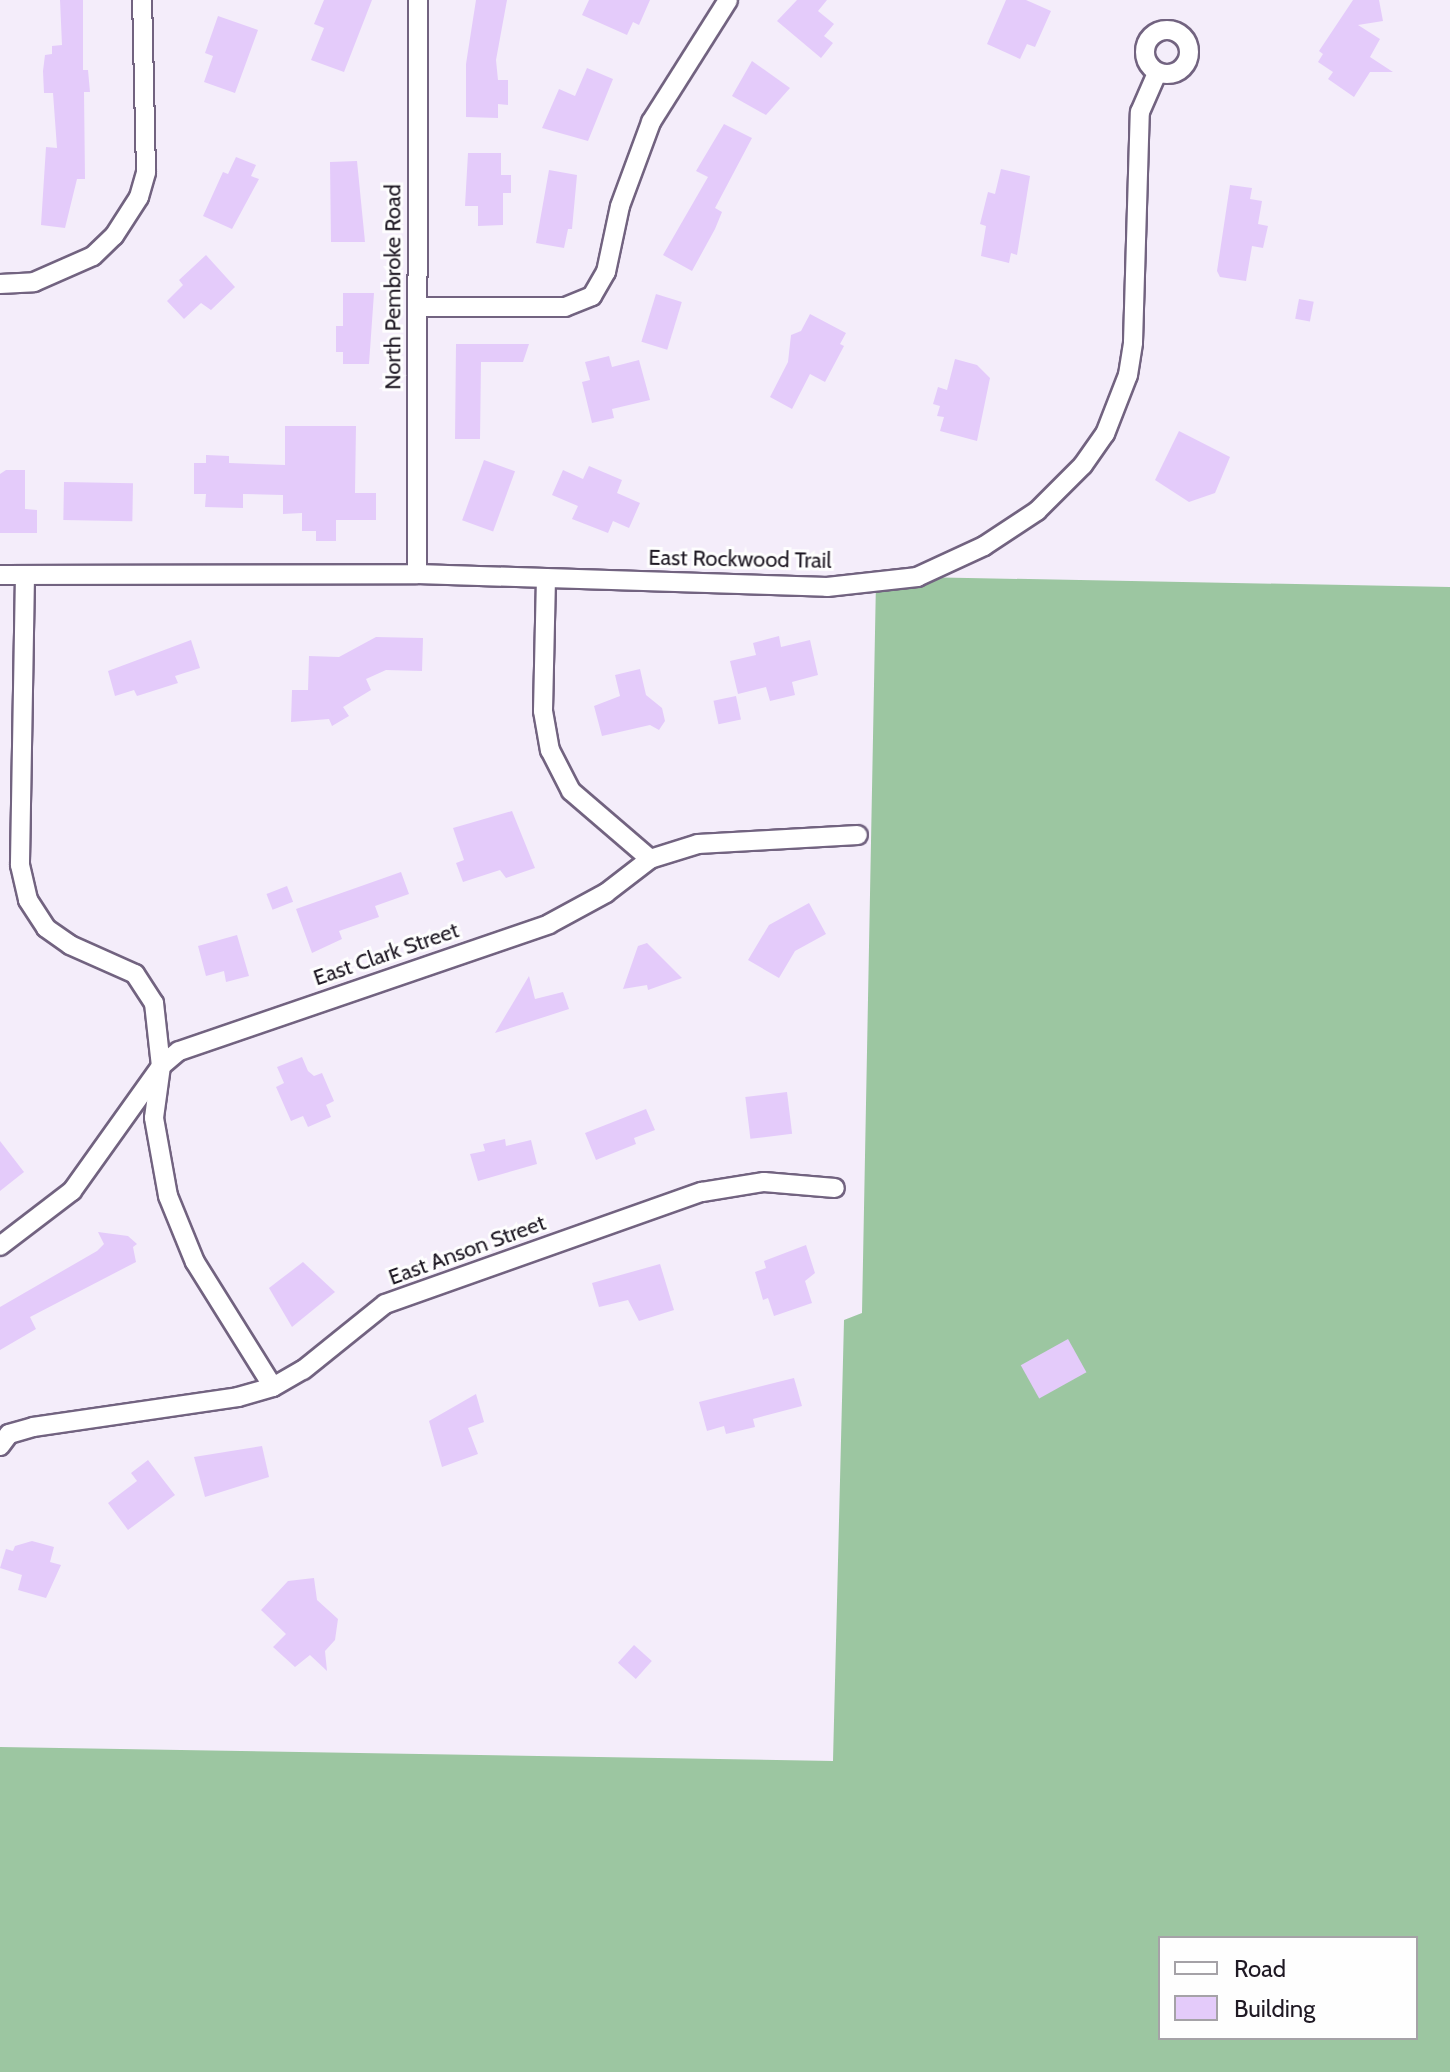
<!DOCTYPE html>
<html>
<head>
<meta charset="utf-8">
<style>
  body { margin:0 }
  #map { position:relative; width:1450px; height:2072px; overflow:hidden; background:#f4edfa; font-family:Cabin,sans-serif }
  div>[style] { position:absolute }
  [style*='--x'] { left:calc(var(--x)*1px); top:calc(var(--y)*1px); width:calc(var(--w)*1px); rotate:calc(var(--a)*1deg) }
  .forest>* { inset:0; background:#9cc6a1 }
  .building>* { inset:0; background:#e4cbfa; transform-origin:0 0 }
  .roads { filter:drop-shadow(2px 0 #726380) drop-shadow(-2px 0 #726380) drop-shadow(0 2px #726380) drop-shadow(0 -2px #726380) }
  .minor>* { height:18px; margin:-9px; padding:0 9px; transform-origin:9px; border-radius:9px; background:#fff }
  .minor>.ring { margin:-9px; padding:0; box-sizing:content-box; background:none; border:18px solid #fff; border-radius:50% }
  span { translate:-50% -50%; white-space:nowrap; text-align:center; line-height:1.15; -webkit-text-stroke:6px #fefefe; paint-order:stroke }
  .street-label { font-size:22px; color:#1f1924 }
  .legend { position:absolute; left:1158px; top:1936px; width:260px; height:104px; box-sizing:border-box; background:#fefefe; border:2px solid #a5a2a7; margin:0; padding:10px 14px; list-style:none; font-size:24px; color:#1f1924 }
  .legend li { display:flex; align-items:center; gap:16px; height:40px }
  .legend b { width:40px; border:2px solid #a5a2a7 }
</style>
</head>
<body>
<div id="map">
  <div class="forest">
    <i style="clip-path:polygon(evenodd,917px 577px,1450px 587px,1450px 2072px,0 2072px,0 1747px,833px 1761px,844px 1320px,862px 1313px,876px 580px,917px 577px,1160px 1938px,1416px 1938px,1416px 2038px,1160px 2038px,1160px 1938px)"></i>
  </div>
  <div class="building">
    <i style="clip-path:polygon(60px 0,83px 0,83px 70px,88px 70px,90px 92px,84px 92px,85px 179px,77px 179px,65px 228px,41px 225px,46px 147px,57px 148px,53px 93px,44px 93px,43px 71px,45px 55px,52px 54px,52px 46px,62px 45px)"></i>
    <i style="clip-path:polygon(324px 0,372px 0,344px 72px,311px 60px,324px 28px,314px 24px)"></i>
    <i style="clip-path:polygon(476px 0,507px 0,496px 60px,498px 80px,508px 80px,508px 105px,498px 104px,498px 118px,466px 117px,466px 64px)"></i>
    <i style="clip-path:polygon(589px 0,650px 0,639px 25px,633px 22px,627px 35px,582px 15px)"></i>
    <i style="clip-path:polygon(797px 0,827px 0,818px 11px,834px 24px,824px 36px,833px 43px,821px 58px,777px 21px)"></i>
    <i style="clip-path:polygon(1006px 0,1026px 0,1051px 11px,1035px 47px,1027px 44px,1020px 59px,987px 44px)"></i>
    <i style="clip-path:polygon(1353px 0,1379px 0,1383px 21px,1358px 25px,1380px 39px,1370px 57px,1393px 72px,1370px 72px,1354px 97px,1328px 79px,1333px 72px,1318px 62px,1323px 54px,1319px 51px)"></i>
    <i style="clip-path:polygon(218px 16px,258px 30px,235px 93px,204px 82px,213px 56px,205px 53px)"></i>
    <i style="clip-path:polygon(752px 61px,790px 88px,766px 115px,732px 96px)"></i>
    <i style="clip-path:polygon(587px 68px,613px 79px,588px 141px,542px 128px,559px 89px,575px 96px)"></i>
    <i style="clip-path:polygon(724px 124px,752px 138px,715px 208px,722px 212px,715px 229px,692px 271px,663px 255px,708px 177px,696px 171px)"></i>
    <i style="clip-path:polygon(468px 153px,501px 153px,501px 175px,511px 175px,511px 193px,503px 193px,503px 225px,478px 226px,478px 206px,465px 206px)"></i>
    <i style="clip-path:polygon(236px 157px,256px 165px,251px 176px,259px 179px,232px 229px,203px 216px,223px 172px,228px 174px)"></i>
    <i style="clip-path:polygon(357px 161px,365px 242px,331px 242px,330px 162px)"></i>
    <i style="clip-path:polygon(1001px 169px,1030px 176px,1017px 255px,1011px 253px,1009px 263px,981px 256px,986px 226px,980px 224px,988px 192px,995px 194px)"></i>
    <i style="clip-path:polygon(549px 170px,577px 175px,572px 229px,568px 229px,564px 248px,536px 243px)"></i>
    <i style="clip-path:polygon(1230px 185px,1252px 188px,1250px 199px,1262px 201px,1258px 224px,1268px 226px,1263px 248px,1252px 246px,1246px 281px,1220px 277px,1217px 271px)"></i>
    <i style="clip-path:polygon(206px 255px,235px 287px,211px 310px,201px 303px,184px 319px,167px 301px,183px 285px,179px 280px)"></i>
    <i style="clip-path:polygon(343px 293px,374px 293px,369px 364px,343px 364px,343px 352px,336px 352px,336px 326px,343px 326px)"></i>
    <i style="left:656px;top:294px;width:27px;height:50px;rotate:17deg"></i>
    <i style="left:1299px;top:299px;width:15px;height:20px;rotate:11deg"></i>
    <i style="clip-path:polygon(810px 314px,846px 333px,840px 344px,844px 346px,825px 382px,810px 374px,792px 409px,770px 397px,788px 362px,791px 335px,801px 331px)"></i>
    <i style="clip-path:polygon(456px 344px,529px 344px,523px 362px,481px 362px,480px 439px,455px 439px)"></i>
    <i style="clip-path:polygon(609px 356px,612px 367px,639px 360px,650px 400px,612px 409px,614px 418px,592px 423px,582px 382px,590px 380px,585px 362px)"></i>
    <i style="clip-path:polygon(955px 359px,977px 365px,990px 378px,977px 441px,940px 431px,944px 417px,937px 416px,940px 406px,933px 404px,938px 387px,947px 390px)"></i>
    <i style="clip-path:polygon(285px 426px,356px 426px,355px 493px,376px 493px,376px 520px,336px 520px,336px 541px,316px 541px,316px 531px,302px 531px,302px 513px,283px 514px,283px 495px,243px 494px,243px 508px,205px 507px,206px 494px,194px 494px,194px 463px,206px 463px,206px 455px,229px 456px,229px 463px,285px 465px)"></i>
    <i style="clip-path:polygon(1179px 431px,1230px 457px,1215px 493px,1189px 502px,1155px 480px)"></i>
    <i style="left:484px;top:460px;width:33px;height:64px;rotate:20deg"></i>
    <i style="clip-path:polygon(589px 466px,622px 480px,617px 493px,640px 503px,629px 528px,613px 521px,608px 533px,572px 519px,578px 506px,552px 495px,563px 470px,583px 479px)"></i>
    <i style="clip-path:polygon(6px 470px,25px 470px,25px 509px,37px 510px,37px 533px,0 533px,0 474px)"></i>
    <i style="left:64px;top:482px;width:69px;height:38px;rotate:1deg"></i>
    <i style="clip-path:polygon(779px 636px,781px 647px,810px 640px,818px 675px,792px 682px,795px 695px,770px 701px,766px 687px,738px 694px,730px 661px,756px 655px,753px 643px)"></i>
    <i style="clip-path:polygon(376px 637px,423px 638px,422px 671px,386px 670px,366px 679px,371px 690px,343px 707px,349px 716px,332px 726px,329px 719px,291px 722px,292px 690px,308px 690px,309px 656px,339px 657px)"></i>
    <i style="clip-path:polygon(191px 640px,200px 668px,175px 676px,178px 683px,137px 696px,134px 690px,115px 696px,108px 671px)"></i>
    <i style="clip-path:polygon(640px 669px,646px 695px,662px 708px,665px 721px,659px 730px,650px 725px,602px 736px,594px 706px,620px 696px,615px 675px)"></i>
    <i style="left:736px;top:696px;width:24px;height:23px;rotate:78deg"></i>
    <i style="clip-path:polygon(512px 811px,535px 868px,506px 878px,500px 870px,463px 882px,456px 863px,464px 860px,453px 828px)"></i>
    <i style="clip-path:polygon(401px 872px,409px 894px,375px 906px,379px 917px,339px 931px,342px 939px,312px 953px,296px 909px)"></i>
    <i style="left:287px;top:886px;width:17px;height:22px;rotate:69deg"></i>
    <i style="clip-path:polygon(809px 903px,826px 934px,795px 951px,779px 978px,748px 960px,769px 925px)"></i>
    <i style="clip-path:polygon(237px 935px,249px 976px,226px 982px,224px 971px,206px 976px,198px 946px)"></i>
    <i style="clip-path:polygon(647px 943px,682px 978px,648px 990px,647px 985px,623px 989px,638px 946px)"></i>
    <i style="clip-path:polygon(529px 976px,535px 999px,563px 992px,569px 1009px,495px 1033px)"></i>
    <i style="clip-path:polygon(302px 1057px,308px 1071px,314px 1076px,322px 1073px,334px 1101px,326px 1105px,331px 1117px,308px 1127px,303px 1116px,291px 1121px,276px 1087px,284px 1083px,277px 1067px)"></i>
    <i style="left:787px;top:1092px;width:42px;height:42px;rotate:83deg"></i>
    <i style="clip-path:polygon(646px 1109px,655px 1130px,634px 1138px,636px 1144px,596px 1160px,585px 1133px)"></i>
    <i style="clip-path:polygon(505px 1139px,506px 1146px,531px 1140px,537px 1164px,478px 1181px,470px 1154px,485px 1151px,483px 1144px)"></i>
    <i style="clip-path:polygon(0 1141px,24px 1172px,0 1191px)"></i>
    <i style="clip-path:polygon(98px 1232px,128px 1236px,137px 1244px,133px 1247px,136px 1262px,30px 1317px,36px 1329px,0 1350px,0 1307px,97px 1251px,104px 1244px)"></i>
    <i style="clip-path:polygon(806px 1245px,815px 1273px,805px 1281px,812px 1303px,774px 1316px,768px 1298px,763px 1300px,755px 1272px,766px 1268px,764px 1261px)"></i>
    <i style="clip-path:polygon(303px 1262px,335px 1292px,292px 1327px,269px 1288px)"></i>
    <i style="clip-path:polygon(660px 1264px,674px 1310px,639px 1321px,628px 1300px,599px 1307px,592px 1283px)"></i>
    <i style="left:1068px;top:1339px;width:38px;height:54px;rotate:61deg"></i>
    <i style="clip-path:polygon(794px 1378px,802px 1406px,753px 1419px,755px 1427px,726px 1434px,724px 1426px,707px 1431px,699px 1402px)"></i>
    <i style="clip-path:polygon(476px 1394px,484px 1422px,468px 1428px,478px 1454px,442px 1467px,429px 1421px)"></i>
    <i style="clip-path:polygon(262px 1446px,269px 1477px,205px 1497px,194px 1457px)"></i>
    <i style="clip-path:polygon(148px 1460px,175px 1495px,128px 1530px,108px 1503px,137px 1481px,131px 1473px)"></i>
    <i style="clip-path:polygon(32px 1541px,54px 1547px,50px 1562px,61px 1565px,46px 1598px,18px 1590px,22px 1575px,0 1568px,6px 1549px,13px 1551px,15px 1546px)"></i>
    <i style="clip-path:polygon(314px 1578px,317px 1600px,338px 1619px,335px 1640px,325px 1651px,327px 1671px,310px 1655px,295px 1667px,273px 1647px,286px 1634px,261px 1610px,288px 1581px)"></i>
    <i style="left:634px;top:1645px;width:24px;height:24px;rotate:42deg"></i>
  </div>
  <div class="roads">
    <div class="minor">
      <i class="ring" style="left:1145px;top:30px;width:26px;height:26px"></i>
      <i style="--x:0;--y:284;--w:34;--a:-3"></i>
      <i style="--x:34;--y:282;--w:64;--a:-23.8"></i>
      <i style="--x:93;--y:256;--w:29;--a:-44"></i>
      <i style="--x:114;--y:236;--w:46;--a:-57.3"></i>
      <i style="--x:139;--y:197;--w:26;--a:-74"></i>
      <i style="--x:146;--y:172;--w:172;--a:-91.3"></i>
      <i style="--x:417;--y:307;--w:148;--a:0"></i>
      <i style="--x:565;--y:307;--w:29;--a:-22"></i>
      <i style="--x:592;--y:296;--w:28;--a:-60"></i>
      <i style="--x:606;--y:272;--w:67;--a:-78"></i>
      <i style="--x:620;--y:206;--w:90;--a:-69.7"></i>
      <i style="--x:651;--y:122;--w:144;--a:-57.7"></i>
      <i style="--x:417;--y:574;--w:574;--a:-89.9"></i>
      <i style="--x:0;--y:575;--w:417;--a:-0.1"></i>
      <i style="--x:417;--y:574;--w:410;--a:1.8"></i>
      <i style="--x:827;--y:587;--w:91;--a:-6.3"></i>
      <i style="--x:917;--y:577;--w:74;--a:-24.8"></i>
      <i style="--x:984;--y:546;--w:64;--a:-33.4"></i>
      <i style="--x:1037;--y:511;--w:65;--a:-45"></i>
      <i style="--x:1083;--y:465;--w:38;--a:-55"></i>
      <i style="--x:1105;--y:434;--w:63;--a:-68.7"></i>
      <i style="--x:1128;--y:375;--w:33;--a:-81"></i>
      <i style="--x:1133;--y:342;--w:230;--a:-88.3"></i>
      <i style="--x:1140;--y:112;--w:43;--a:-66.4"></i>
      <i style="--x:25;--y:575;--w:290;--a:91"></i>
      <i style="--x:20;--y:865;--w:36;--a:77"></i>
      <i style="--x:28;--y:900;--w:33;--a:57"></i>
      <i style="--x:46;--y:928;--w:29;--a:35"></i>
      <i style="--x:70;--y:945;--w:71;--a:24"></i>
      <i style="--x:135;--y:974;--w:35;--a:57"></i>
      <i style="--x:154;--y:1003;--w:63;--a:83.7"></i>
      <i style="--x:161;--y:1066;--w:52;--a:97.7"></i>
      <i style="--x:154;--y:1118;--w:79;--a:79.8"></i>
      <i style="--x:168;--y:1196;--w:71;--a:67.8"></i>
      <i style="--x:195;--y:1262;--w:147;--a:58"></i>
      <i style="--x:546;--y:578;--w:133;--a:91.3"></i>
      <i style="--x:543;--y:711;--w:40;--a:80"></i>
      <i style="--x:550;--y:750;--w:46;--a:62.9"></i>
      <i style="--x:571;--y:791;--w:104;--a:40.7"></i>
      <i style="--x:0;--y:1246;--w:91;--a:-37.4"></i>
      <i style="--x:72;--y:1191;--w:153;--a:-54.5"></i>
      <i style="--x:161;--y:1066;--w:23;--a:-40"></i>
      <i style="--x:179;--y:1051;--w:391;--a:-18.9"></i>
      <i style="--x:549;--y:924;--w:65;--a:-28.5"></i>
      <i style="--x:606;--y:893;--w:56;--a:-37.7"></i>
      <i style="--x:650;--y:859;--w:50;--a:-17.4"></i>
      <i style="--x:698;--y:844;--w:160;--a:-3.2"></i>
      <i style="--x:0;--y:1446;--w:15;--a:-53"></i>
      <i style="--x:9;--y:1434;--w:25;--a:-16"></i>
      <i style="--x:33;--y:1427;--w:207;--a:-8.3"></i>
      <i style="--x:238;--y:1397;--w:36;--a:-16"></i>
      <i style="--x:273;--y:1387;--w:34;--a:-30"></i>
      <i style="--x:303;--y:1370;--w:105;--a:-38.8"></i>
      <i style="--x:385;--y:1304;--w:336;--a:-19.5"></i>
      <i style="--x:702;--y:1192;--w:63;--a:-9.2"></i>
      <i style="--x:764;--y:1182;--w:71;--a:4.8"></i>
    </div>
  </div>
  <div class="street-label">
    <span style="left:393px;top:287px;rotate:-90deg">North Pembroke Road</span>
    <span style="left:740px;top:559px;rotate:1deg">East Rockwood Trail</span>
    <span style="left:386px;top:954px;rotate:-19deg">East Clark Street</span>
    <span style="left:467px;top:1250px;rotate:-20deg">East Anson Street</span>
  </div>
  <ul class="legend">
  <li><b style="height:10px;background:#fff"></b>Road</li>
  <li><b style="height:22px;background:#e4cbfa"></b>Building</li>
  </ul>
</div>
</body>
</html>
